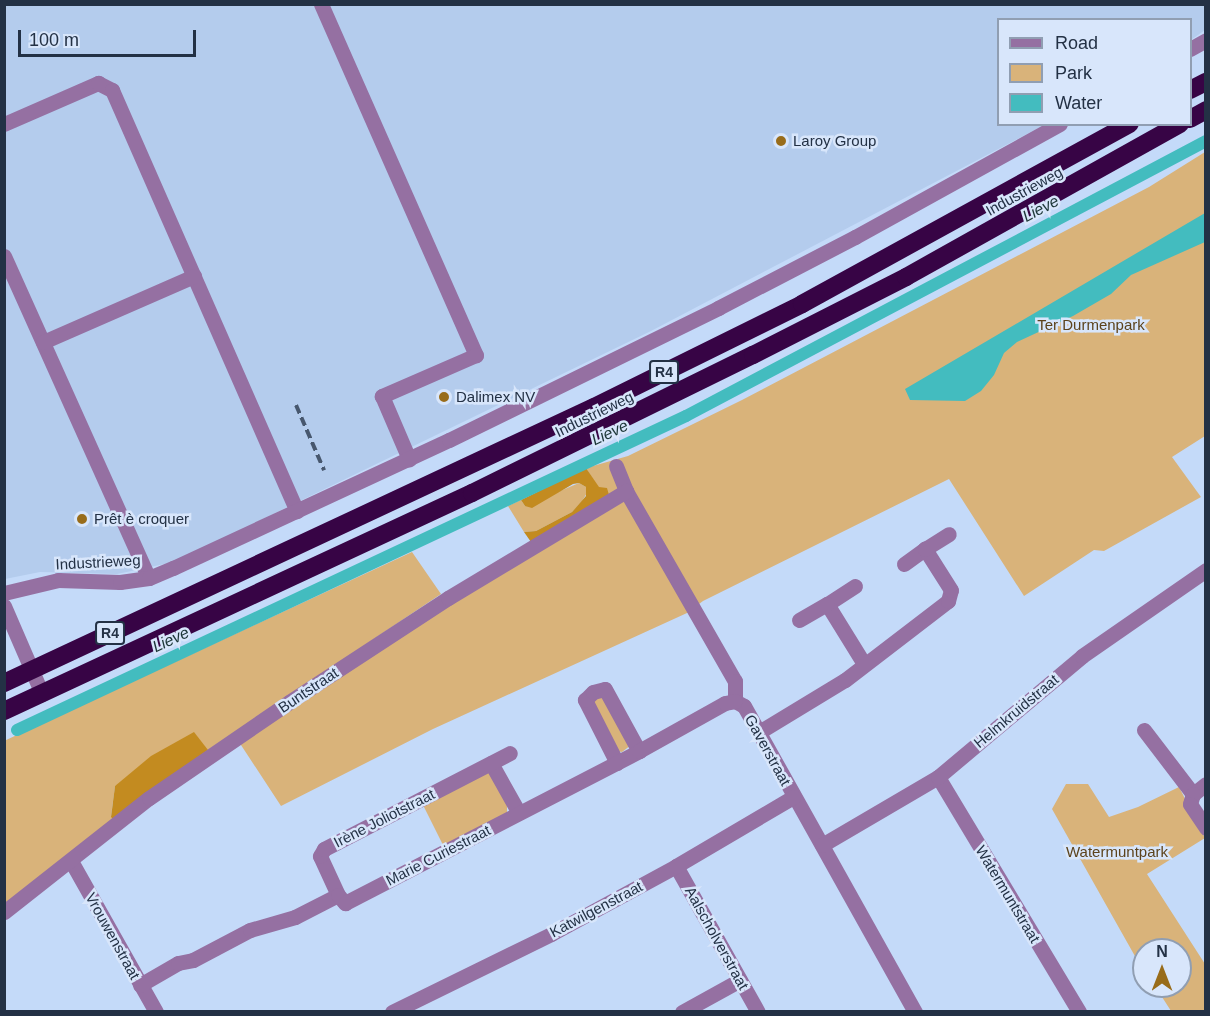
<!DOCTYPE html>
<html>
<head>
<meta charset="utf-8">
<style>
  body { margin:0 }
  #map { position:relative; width:1210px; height:1016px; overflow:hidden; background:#c4daf9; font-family:Helvetica,sans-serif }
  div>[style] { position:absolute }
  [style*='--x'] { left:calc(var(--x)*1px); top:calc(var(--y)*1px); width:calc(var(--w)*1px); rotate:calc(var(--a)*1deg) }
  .built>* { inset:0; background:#b4cced }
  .green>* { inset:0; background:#d9b37a }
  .forest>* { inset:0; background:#c38b20 }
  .water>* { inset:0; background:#43bcbf }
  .canal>* { height:12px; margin:-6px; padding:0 6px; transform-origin:6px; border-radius:6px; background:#43bcbf }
  .minor>* { height:15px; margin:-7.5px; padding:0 7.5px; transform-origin:7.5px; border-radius:7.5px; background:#9570a2 }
  .highway>* { height:18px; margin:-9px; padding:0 9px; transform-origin:9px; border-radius:9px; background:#370445 }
  .rail>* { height:4px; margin-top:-2px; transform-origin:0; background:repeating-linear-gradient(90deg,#47576e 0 9px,transparent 0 13.5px) }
  .dots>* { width:16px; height:16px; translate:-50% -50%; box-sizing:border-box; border:3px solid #d8e6fb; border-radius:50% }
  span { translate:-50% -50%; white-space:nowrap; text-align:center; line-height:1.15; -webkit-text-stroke:5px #d8e6fb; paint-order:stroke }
  .shield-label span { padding:2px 4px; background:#d8e6fb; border:2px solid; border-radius:4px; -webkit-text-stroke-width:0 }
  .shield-label { font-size:14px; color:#233145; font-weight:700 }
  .poi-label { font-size:15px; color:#233145 }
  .left { translate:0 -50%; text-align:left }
  .street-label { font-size:15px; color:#233145 }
  .park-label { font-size:15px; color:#5c431c }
  .water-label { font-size:16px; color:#1c3637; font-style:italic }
  .frame { position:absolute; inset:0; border:6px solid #233145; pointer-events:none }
  .legend { position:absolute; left:997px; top:18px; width:195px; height:108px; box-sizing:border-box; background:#d8e6fb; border:2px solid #909eb2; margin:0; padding:8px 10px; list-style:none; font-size:18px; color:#233145 }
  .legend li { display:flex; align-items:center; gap:12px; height:30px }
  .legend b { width:30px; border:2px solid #909eb2 }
  .north { position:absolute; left:1132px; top:938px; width:60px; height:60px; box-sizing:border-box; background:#d8e6fb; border:2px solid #909eb2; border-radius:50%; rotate:0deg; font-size:16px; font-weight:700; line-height:24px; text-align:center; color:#233145 }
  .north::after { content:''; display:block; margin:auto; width:21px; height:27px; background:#986c1a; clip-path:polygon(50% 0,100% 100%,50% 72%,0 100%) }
  .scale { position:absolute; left:18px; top:30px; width:178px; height:27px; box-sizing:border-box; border:3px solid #233145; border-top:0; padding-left:8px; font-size:18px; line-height:21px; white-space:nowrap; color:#233145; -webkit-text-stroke:4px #d8e6fb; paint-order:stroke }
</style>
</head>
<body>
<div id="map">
  <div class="built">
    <i style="clip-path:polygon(5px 5px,1205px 5px,1205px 30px,1191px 40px,1190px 20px,998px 20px,998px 124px,1044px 125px,651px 331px,174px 562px,117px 574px,40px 572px,5px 579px)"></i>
  </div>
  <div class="green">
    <i style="clip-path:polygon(1205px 152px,1205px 436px,1172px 457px,1201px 497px,1104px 551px,1094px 550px,1024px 596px,949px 479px,703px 601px,687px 613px,433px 729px,281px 806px,239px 742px,335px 677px,610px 506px,586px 468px,628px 456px,742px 400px,1149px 187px)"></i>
    <i style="clip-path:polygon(579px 483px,586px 487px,587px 493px,582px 501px,572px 512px,536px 531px,524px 532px,508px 506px,521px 500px,525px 506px)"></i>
    <i style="clip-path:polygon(412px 552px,441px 594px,208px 750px,115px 786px,111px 816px,114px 820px,5px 906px,4px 741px)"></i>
    <i style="clip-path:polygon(605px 696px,631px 745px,622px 752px,617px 751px,591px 699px)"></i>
    <i style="clip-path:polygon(483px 772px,490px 773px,507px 803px,507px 814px,444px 847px,422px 803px)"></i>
    <i style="clip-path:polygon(1066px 784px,1088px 784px,1109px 817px,1138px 807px,1179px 787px,1205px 838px,1147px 874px,1205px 964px,1205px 1011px,1171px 1011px,1155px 986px,1180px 986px,1180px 950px,1144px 950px,1144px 969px,1136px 958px,1052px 809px)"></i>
  </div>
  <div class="forest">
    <i style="clip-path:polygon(586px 468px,599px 487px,607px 488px,609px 495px,531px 542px,524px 532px,536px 531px,572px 512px,586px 496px,586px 487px,579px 483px,573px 484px,532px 508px,525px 506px,521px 500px)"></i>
    <i style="clip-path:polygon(194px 732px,208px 750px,114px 820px,111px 817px,115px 786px,151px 756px)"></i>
  </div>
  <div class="water">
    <i style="clip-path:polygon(1205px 213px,1205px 242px,1131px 275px,1111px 294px,1073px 316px,1017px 342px,1004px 353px,994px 375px,981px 391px,965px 401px,910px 400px,905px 389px)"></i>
  </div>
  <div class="canal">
    <i style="--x:17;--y:730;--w:739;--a:-25.14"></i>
    <i style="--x:686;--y:416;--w:588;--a:-27.87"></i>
  </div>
  <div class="minor">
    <i style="--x:321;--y:4;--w:384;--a:66.2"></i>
    <i style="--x:476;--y:355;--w:103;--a:156.4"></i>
    <i style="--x:382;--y:396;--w:69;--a:66.8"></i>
    <i style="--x:1190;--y:49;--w:18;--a:-29"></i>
    <i style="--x:4;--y:124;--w:103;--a:-23.6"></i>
    <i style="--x:98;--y:83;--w:16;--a:27"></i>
    <i style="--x:112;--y:90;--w:460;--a:66.3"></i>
    <i style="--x:4;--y:256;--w:353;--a:65.8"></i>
    <i style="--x:43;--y:342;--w:165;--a:-23.6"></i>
    <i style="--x:616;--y:466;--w:27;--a:68"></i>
    <i style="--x:626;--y:491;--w:219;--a:60.2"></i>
    <i style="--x:735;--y:681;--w:20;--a:90"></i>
    <i style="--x:904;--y:564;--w:26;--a:-36"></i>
    <i style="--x:855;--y:586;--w:33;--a:147"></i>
    <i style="--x:827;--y:604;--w:70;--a:58.3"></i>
    <i style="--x:4;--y:593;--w:56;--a:-13.5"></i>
    <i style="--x:58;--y:580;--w:62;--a:1.8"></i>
    <i style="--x:120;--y:582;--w:29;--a:-8"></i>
    <i style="--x:149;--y:578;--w:26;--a:-23"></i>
    <i style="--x:173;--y:568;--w:304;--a:-24.9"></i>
    <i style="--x:449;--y:440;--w:300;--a:-26.1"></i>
    <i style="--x:718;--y:308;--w:154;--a:-27.4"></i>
    <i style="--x:855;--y:237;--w:234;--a:-28.9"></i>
    <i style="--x:4;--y:606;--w:96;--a:66.6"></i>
    <i style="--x:799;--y:620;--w:32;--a:-30"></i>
    <i style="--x:735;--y:701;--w:10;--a:29"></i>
    <i style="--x:744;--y:706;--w:351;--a:60.8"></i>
    <i style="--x:1144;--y:730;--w:81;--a:52.6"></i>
    <i style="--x:759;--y:732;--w:100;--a:-31.2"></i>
    <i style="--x:845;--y:680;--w:130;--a:-37.5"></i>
    <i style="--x:948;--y:601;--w:11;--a:-75"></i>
    <i style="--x:951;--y:590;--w:49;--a:-122.4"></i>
    <i style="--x:925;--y:549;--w:28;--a:-32"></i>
    <i style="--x:491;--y:763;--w:57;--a:60.8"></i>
    <i style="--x:617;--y:763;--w:71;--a:-116.9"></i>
    <i style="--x:585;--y:700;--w:11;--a:-45"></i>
    <i style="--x:593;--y:692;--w:12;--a:-14"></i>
    <i style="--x:605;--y:689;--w:71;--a:61.3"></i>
    <i style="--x:938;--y:777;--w:274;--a:59"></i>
    <i style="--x:1206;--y:784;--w:16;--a:142"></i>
    <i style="--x:1193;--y:794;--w:10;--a:107"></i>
    <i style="--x:1190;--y:804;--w:29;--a:56"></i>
    <i style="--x:822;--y:845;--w:134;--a:-30.4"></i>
    <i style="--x:938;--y:777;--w:188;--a:-40"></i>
    <i style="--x:1082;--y:656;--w:151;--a:-34.7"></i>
    <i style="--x:71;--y:861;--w:173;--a:60.6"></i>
    <i style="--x:676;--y:866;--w:167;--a:60.7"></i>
    <i style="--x:338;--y:895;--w:43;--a:-114.8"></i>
    <i style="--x:320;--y:856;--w:8;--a:-60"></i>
    <i style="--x:324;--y:849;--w:209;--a:-27.3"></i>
    <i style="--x:4;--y:912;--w:184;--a:-38.2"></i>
    <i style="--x:149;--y:798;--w:170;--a:-34.4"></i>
    <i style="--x:289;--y:702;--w:190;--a:-33.2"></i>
    <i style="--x:448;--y:598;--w:208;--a:-31"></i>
    <i style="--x:140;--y:985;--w:44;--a:-30.1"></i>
    <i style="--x:178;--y:963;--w:15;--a:-11"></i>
    <i style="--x:193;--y:960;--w:64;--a:-27.8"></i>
    <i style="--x:250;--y:930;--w:47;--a:-16.1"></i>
    <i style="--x:295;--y:917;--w:48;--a:-27.1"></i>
    <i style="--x:338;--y:895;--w:11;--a:49"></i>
    <i style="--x:345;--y:903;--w:331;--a:-27.3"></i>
    <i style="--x:639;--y:751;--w:98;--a:-29.2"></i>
    <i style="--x:725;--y:703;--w:10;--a:-11"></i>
    <i style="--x:392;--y:1012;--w:177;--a:-26.1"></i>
    <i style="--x:551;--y:934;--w:142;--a:-28.5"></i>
    <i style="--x:676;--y:866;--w:136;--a:-30.5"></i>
    <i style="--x:682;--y:1012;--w:66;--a:-28.9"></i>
  </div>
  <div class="highway">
    <i style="--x:1190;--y:90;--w:18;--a:-27"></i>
    <i style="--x:1190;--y:119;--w:18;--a:-29"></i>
    <i style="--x:4;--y:683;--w:651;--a:-25.07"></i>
    <i style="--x:594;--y:407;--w:232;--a:-26.3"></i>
    <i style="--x:802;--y:304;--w:374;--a:-28.8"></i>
    <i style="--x:4;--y:711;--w:516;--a:-24.98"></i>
    <i style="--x:472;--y:493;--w:313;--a:-26.2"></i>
    <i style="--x:753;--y:355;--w:172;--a:-27"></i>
    <i style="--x:906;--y:277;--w:314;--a:-29.2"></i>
  </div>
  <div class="rail">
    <i style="--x:296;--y:405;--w:71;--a:66.7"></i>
  </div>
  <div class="dots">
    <i style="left:781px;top:141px;background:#986c1a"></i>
    <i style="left:444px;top:397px;background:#986c1a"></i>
    <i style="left:82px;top:519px;background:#986c1a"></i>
  </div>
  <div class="shield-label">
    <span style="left:664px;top:372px">R4</span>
    <span style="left:110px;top:633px">R4</span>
  </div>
  <div class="poi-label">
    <span class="left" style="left:793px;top:141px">Laroy Group</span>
    <span class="left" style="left:456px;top:397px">Dalimex NV</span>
    <span class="left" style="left:94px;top:519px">Prêt è croquer</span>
  </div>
  <div class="street-label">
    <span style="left:1024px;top:191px;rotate:-29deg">Industrieweg</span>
    <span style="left:594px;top:414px;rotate:-26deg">Industrieweg</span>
    <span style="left:98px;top:562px;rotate:-3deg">Industrieweg</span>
    <span style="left:308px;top:690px;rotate:-34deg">Buntstraat</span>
    <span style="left:1016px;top:711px;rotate:-40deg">Helmkruidstraat</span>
    <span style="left:768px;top:750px;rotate:61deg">Gaverstraat</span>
    <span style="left:384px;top:818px;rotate:-27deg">Irène Joliotstraat</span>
    <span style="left:438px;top:855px;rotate:-27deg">Marie Curiestraat</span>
    <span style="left:1008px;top:894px;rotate:59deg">Watermuntstraat</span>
    <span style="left:596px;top:909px;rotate:-28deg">Katwilgenstraat</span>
    <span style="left:113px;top:936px;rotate:61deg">Vrouwenstraat</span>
    <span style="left:717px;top:938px;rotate:61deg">Aalscholverstraat</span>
  </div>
  <div class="park-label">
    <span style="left:1091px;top:325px">Ter Durmenpark</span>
    <span style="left:1117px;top:852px">Watermuntpark</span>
  </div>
  <div class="water-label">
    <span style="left:1041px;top:209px;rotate:-28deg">Lieve</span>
    <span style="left:610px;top:433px;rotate:-25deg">Lieve</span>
    <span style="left:171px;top:640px;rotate:-25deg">Lieve</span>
  </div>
  <div class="frame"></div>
  <ul class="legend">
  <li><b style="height:8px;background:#9570a2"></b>Road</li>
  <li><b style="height:16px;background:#d9b37a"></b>Park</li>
  <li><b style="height:16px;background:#43bcbf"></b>Water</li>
  </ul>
  <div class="north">N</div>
  <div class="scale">100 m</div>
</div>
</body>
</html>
